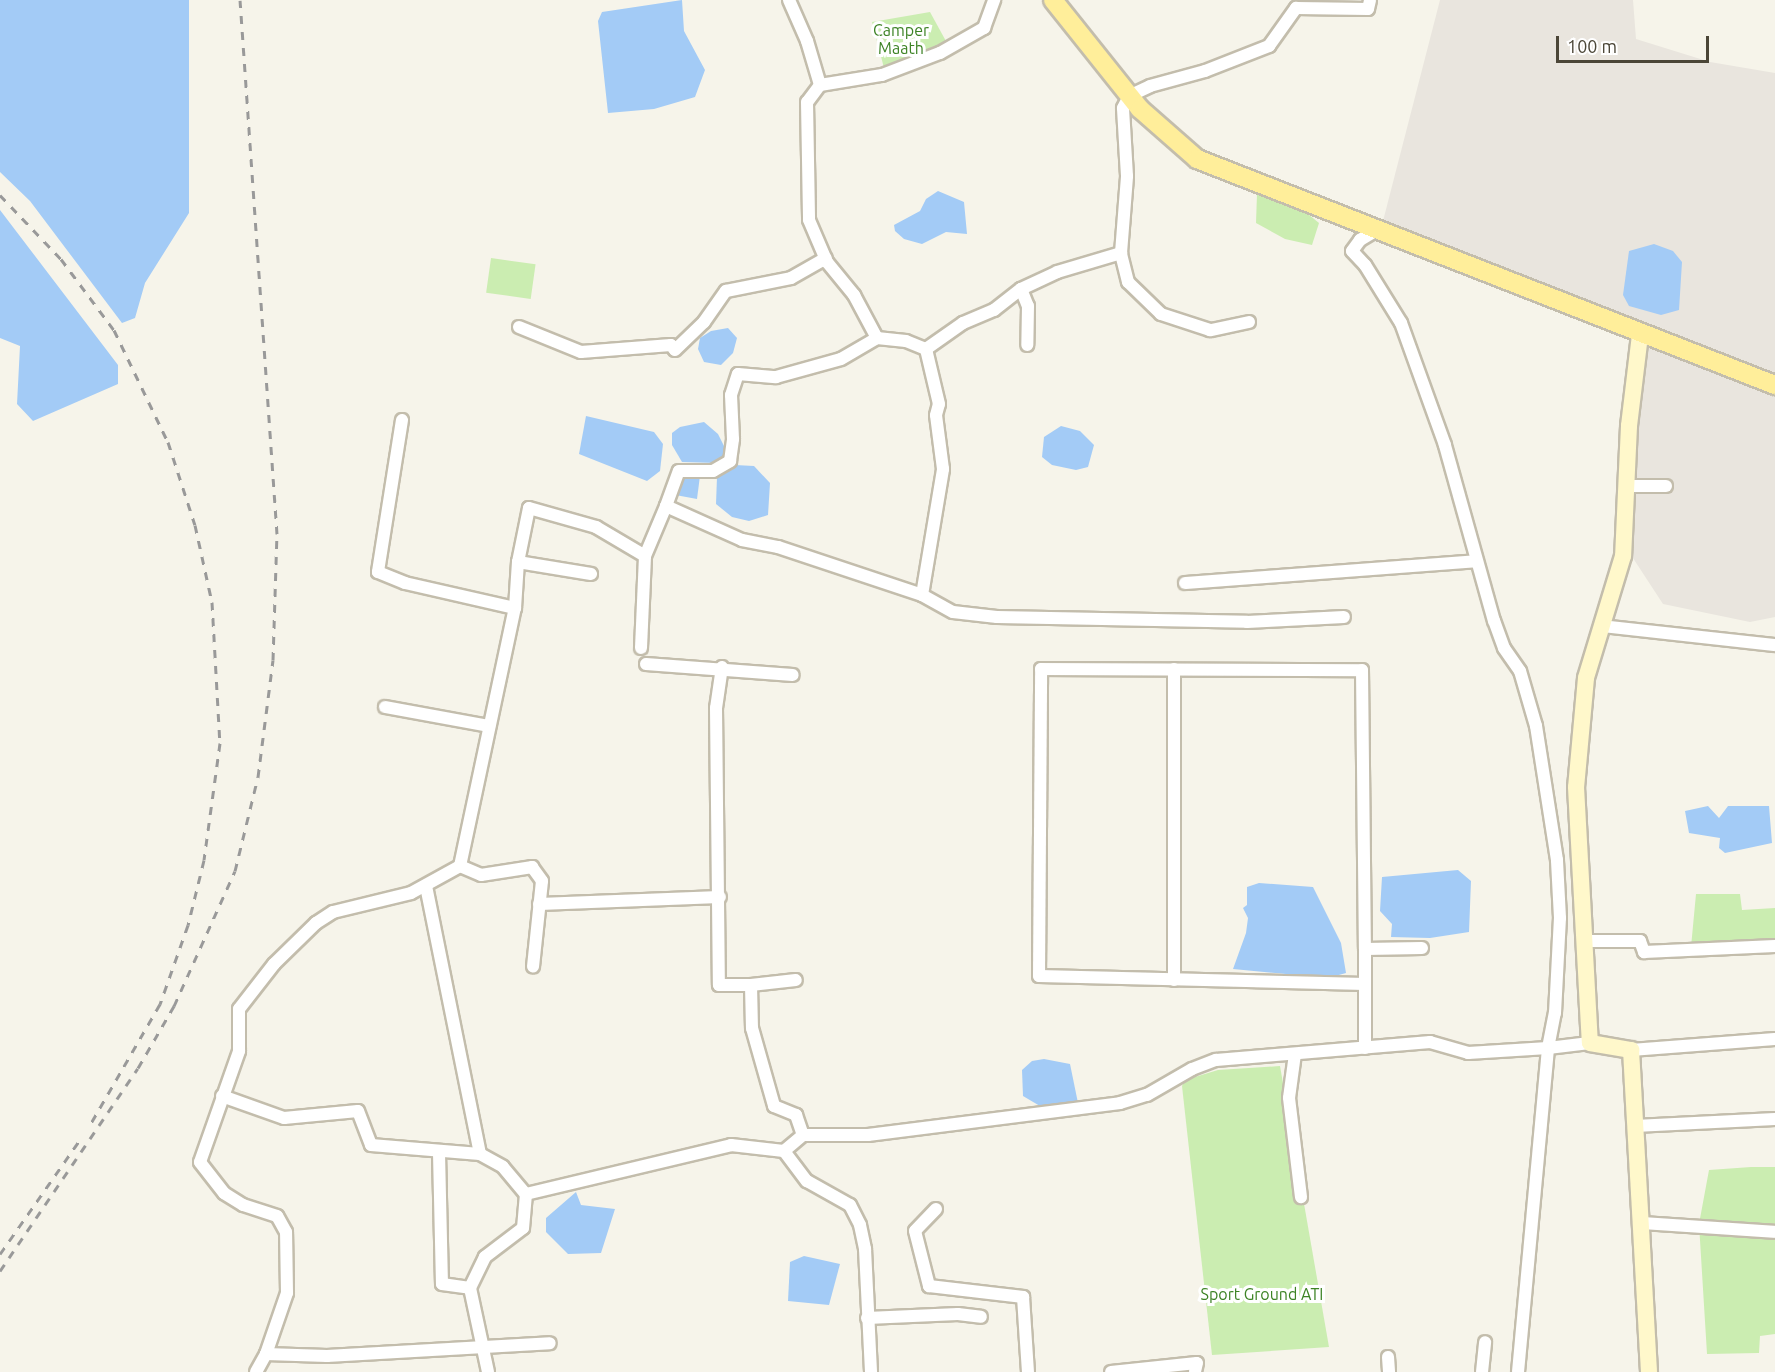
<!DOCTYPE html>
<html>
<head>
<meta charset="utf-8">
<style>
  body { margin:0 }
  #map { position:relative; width:1775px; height:1372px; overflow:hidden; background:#f6f4ea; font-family:Ubuntu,sans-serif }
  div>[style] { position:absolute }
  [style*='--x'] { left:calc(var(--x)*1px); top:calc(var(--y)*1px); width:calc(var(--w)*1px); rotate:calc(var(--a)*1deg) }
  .industrial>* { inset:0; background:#e9e5de }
  .green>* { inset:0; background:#cbedb1; transform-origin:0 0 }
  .water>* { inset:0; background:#a3cbf6 }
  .roads { filter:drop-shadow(2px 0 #c3bdac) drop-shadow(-2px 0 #c3bdac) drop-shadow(0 2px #c3bdac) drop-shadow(0 -2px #c3bdac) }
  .street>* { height:12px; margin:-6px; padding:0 6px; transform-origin:6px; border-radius:6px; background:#fff }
  .secondary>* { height:16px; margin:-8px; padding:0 8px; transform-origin:8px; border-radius:8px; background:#fff8cb }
  .primary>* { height:18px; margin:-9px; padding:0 9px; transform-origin:9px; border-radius:9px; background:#ffee9a }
  .rail>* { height:3px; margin-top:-1.5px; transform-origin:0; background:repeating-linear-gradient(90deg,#999 0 8px,transparent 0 16px) }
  span { translate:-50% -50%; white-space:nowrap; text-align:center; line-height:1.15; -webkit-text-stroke:6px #fff; paint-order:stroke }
  .park-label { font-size:16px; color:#3d8325 }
  .scale { position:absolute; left:1556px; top:36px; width:153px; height:27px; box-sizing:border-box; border:3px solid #4b4637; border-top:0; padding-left:8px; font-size:18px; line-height:21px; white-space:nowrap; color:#4b4637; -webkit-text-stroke:4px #fff; paint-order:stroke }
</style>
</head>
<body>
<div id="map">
  <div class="industrial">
    <i style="clip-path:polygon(1440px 0,1633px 0,1636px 39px,1710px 62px,1775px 73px,1775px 617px,1750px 622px,1663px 604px,1629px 552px,1628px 466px,1642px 321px,1383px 221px)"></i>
  </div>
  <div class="green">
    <i style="clip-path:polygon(930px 12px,947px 43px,884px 68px,872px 22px)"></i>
    <i style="clip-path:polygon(1257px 194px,1297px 205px,1319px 223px,1312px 245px,1285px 239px,1256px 223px)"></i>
    <i style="left:491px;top:258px;width:45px;height:35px;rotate:8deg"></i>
    <i style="clip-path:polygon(1696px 894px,1740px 894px,1742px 910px,1775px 908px,1775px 944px,1691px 947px)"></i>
    <i style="clip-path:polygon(1280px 1066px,1329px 1347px,1212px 1355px,1182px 1086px,1185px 1080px,1218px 1070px)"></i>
    <i style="clip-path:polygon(1751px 1167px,1775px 1167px,1775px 1334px,1760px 1336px,1759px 1353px,1707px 1354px,1699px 1224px,1709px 1170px)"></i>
  </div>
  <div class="water">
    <i style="clip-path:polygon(0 0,189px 0,189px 213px,145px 283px,135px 318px,122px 323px,30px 201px,0 172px)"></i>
    <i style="clip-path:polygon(682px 0,684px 31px,705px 70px,695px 97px,654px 109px,608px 113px,598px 21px,602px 12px)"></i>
    <i style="clip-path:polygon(938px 191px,964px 202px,967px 234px,946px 232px,922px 244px,904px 239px,895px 231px,894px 225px,920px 211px,926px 199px)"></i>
    <i style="clip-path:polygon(0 210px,118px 365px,118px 384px,33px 421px,17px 404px,20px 346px,0 338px)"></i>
    <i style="clip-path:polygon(1654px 244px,1673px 251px,1682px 262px,1679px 310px,1661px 315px,1629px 306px,1623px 295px,1629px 251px)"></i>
    <i style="clip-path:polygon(728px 328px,737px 338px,733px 353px,721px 365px,704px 362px,698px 349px,700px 338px,711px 331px)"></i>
    <i style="clip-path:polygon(586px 416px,654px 432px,663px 444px,660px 471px,647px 481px,579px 454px)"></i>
    <i style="clip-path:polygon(704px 422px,718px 434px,727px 452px,718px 463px,682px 462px,672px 445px,672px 433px,680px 427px)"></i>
    <i style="clip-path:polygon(1061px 426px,1080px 431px,1094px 445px,1088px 467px,1076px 470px,1052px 465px,1042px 457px,1044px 437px)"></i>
    <i style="clip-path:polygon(735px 465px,754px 466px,770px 483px,768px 515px,749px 521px,732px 517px,716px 504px,717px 477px)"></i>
    <i style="clip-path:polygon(675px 468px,701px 468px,697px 499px,670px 494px)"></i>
    <i style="clip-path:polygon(1708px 806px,1719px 818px,1728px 806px,1769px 806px,1772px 843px,1725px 853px,1719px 848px,1720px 838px,1689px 833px,1685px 811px)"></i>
    <i style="clip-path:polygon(1458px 870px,1471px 881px,1469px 932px,1430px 938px,1391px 937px,1392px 924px,1380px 911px,1382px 877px)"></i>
    <i style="clip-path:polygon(1259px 883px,1313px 887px,1341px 943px,1346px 973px,1328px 978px,1233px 969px,1246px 933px,1248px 918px,1243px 908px,1247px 905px,1247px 887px)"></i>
    <i style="clip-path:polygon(1044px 1059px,1070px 1064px,1078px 1103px,1045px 1109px,1023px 1096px,1022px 1070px,1032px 1061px)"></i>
    <i style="clip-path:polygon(576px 1192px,581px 1205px,615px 1209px,601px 1253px,568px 1254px,546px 1232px,546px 1218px)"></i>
    <i style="clip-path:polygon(804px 1256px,840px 1264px,829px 1305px,788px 1301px,790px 1262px)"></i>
  </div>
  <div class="roads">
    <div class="street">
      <i style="--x:789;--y:0;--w:45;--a:66.3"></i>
      <i style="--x:807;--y:41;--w:46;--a:73.5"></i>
      <i style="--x:820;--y:85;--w:21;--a:127"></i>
      <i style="--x:807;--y:102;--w:118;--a:89"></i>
      <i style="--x:809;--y:220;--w:46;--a:66.8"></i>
      <i style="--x:827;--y:262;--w:43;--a:50.7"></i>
      <i style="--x:854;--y:295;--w:49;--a:61.9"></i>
      <i style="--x:820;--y:85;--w:63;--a:-9.2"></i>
      <i style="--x:882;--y:75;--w:62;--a:-20.8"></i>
      <i style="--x:940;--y:53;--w:51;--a:-29.6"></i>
      <i style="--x:984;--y:28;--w:30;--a:-70"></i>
      <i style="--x:1021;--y:289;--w:18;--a:68"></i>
      <i style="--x:1028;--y:306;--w:39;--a:91"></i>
      <i style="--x:1249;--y:322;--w:40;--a:168"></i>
      <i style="--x:1210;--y:330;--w:52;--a:-161.9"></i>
      <i style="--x:1161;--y:314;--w:46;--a:-135.9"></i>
      <i style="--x:1128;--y:282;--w:30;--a:-104"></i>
      <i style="--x:1121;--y:253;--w:77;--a:-85.5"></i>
      <i style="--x:1127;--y:176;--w:68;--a:-93.4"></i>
      <i style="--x:1123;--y:108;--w:13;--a:-63"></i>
      <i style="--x:1129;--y:96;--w:23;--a:-25"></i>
      <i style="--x:1150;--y:86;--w:57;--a:-15.3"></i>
      <i style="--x:1205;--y:71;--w:69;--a:-21.3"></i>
      <i style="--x:1269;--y:46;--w:47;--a:-54.6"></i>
      <i style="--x:1296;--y:8;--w:72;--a:0.8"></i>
      <i style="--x:1368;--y:9;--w:9;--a:-77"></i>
      <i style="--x:519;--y:327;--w:67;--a:22"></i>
      <i style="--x:581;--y:352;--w:90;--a:-4.4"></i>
      <i style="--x:671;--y:345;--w:6;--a:51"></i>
      <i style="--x:675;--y:350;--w:40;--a:-44"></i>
      <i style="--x:704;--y:322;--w:38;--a:-55"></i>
      <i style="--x:726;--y:291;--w:66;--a:-11.3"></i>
      <i style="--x:791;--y:278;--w:40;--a:-29.7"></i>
      <i style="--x:926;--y:349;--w:45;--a:-35.1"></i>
      <i style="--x:963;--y:323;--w:34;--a:-23"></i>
      <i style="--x:994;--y:310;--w:34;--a:-38"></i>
      <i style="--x:1021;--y:289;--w:40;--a:-25"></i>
      <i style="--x:1057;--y:272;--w:67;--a:-16.5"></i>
      <i style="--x:402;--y:420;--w:154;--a:99"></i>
      <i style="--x:378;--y:572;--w:29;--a:22"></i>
      <i style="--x:405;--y:583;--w:113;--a:12.8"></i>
      <i style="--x:1628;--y:486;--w:38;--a:0"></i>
      <i style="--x:666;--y:506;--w:37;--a:-70"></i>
      <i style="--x:679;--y:471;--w:34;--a:0"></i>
      <i style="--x:713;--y:471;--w:20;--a:-30"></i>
      <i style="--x:730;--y:461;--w:22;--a:-82"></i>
      <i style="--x:733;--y:439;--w:44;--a:-92.6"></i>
      <i style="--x:731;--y:395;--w:22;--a:-72"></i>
      <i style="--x:738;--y:374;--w:38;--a:5"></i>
      <i style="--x:776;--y:377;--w:67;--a:-15.5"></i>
      <i style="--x:841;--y:359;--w:42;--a:-30.3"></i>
      <i style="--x:877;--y:338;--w:29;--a:6"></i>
      <i style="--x:906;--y:341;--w:22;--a:22"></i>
      <i style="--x:518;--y:562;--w:74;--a:9.3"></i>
      <i style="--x:1185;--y:583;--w:292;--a:-4.3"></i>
      <i style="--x:922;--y:595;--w:128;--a:-80.5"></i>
      <i style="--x:943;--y:469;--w:54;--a:-97.4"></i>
      <i style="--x:936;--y:415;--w:11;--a:-75"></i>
      <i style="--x:939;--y:404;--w:57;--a:-103.3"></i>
      <i style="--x:1602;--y:626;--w:174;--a:6.3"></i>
      <i style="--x:641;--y:648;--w:92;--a:-87.5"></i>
      <i style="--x:646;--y:664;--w:147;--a:4.3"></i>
      <i style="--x:722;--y:667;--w:41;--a:98.3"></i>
      <i style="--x:716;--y:708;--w:277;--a:89.4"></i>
      <i style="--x:719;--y:985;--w:32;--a:0"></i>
      <i style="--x:751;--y:985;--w:43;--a:88.7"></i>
      <i style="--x:752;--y:1028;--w:81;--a:74.2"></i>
      <i style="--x:774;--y:1106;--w:24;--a:22"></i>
      <i style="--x:796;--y:1115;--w:21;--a:71"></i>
      <i style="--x:803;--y:1135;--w:25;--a:140"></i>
      <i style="--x:1174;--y:669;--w:311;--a:90"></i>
      <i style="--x:385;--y:707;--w:106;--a:10.4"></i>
      <i style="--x:460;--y:866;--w:23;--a:23"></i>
      <i style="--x:481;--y:875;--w:52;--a:-8.9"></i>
      <i style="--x:532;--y:867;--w:17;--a:54"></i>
      <i style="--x:542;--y:881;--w:86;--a:96"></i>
      <i style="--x:426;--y:886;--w:273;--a:78.6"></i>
      <i style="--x:539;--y:904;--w:181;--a:-2.2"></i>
      <i style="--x:1585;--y:941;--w:55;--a:0"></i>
      <i style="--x:1640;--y:941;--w:12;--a:70"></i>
      <i style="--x:1644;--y:952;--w:131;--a:-2.6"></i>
      <i style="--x:1365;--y:949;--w:57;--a:-1"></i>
      <i style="--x:1365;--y:984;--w:326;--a:-178.6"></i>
      <i style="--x:1039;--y:976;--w:307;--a:-89.6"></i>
      <i style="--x:1041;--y:669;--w:321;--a:0.2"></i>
      <i style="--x:1362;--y:670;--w:279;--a:89.4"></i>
      <i style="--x:1365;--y:949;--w:99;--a:90"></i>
      <i style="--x:751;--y:985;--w:45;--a:-6.3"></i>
      <i style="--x:1631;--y:1050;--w:144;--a:-4.4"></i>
      <i style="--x:1295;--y:1054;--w:44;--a:97.8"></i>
      <i style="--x:1289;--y:1098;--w:100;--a:83.1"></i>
      <i style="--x:222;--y:1096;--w:66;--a:19.5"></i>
      <i style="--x:284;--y:1118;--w:74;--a:-5.4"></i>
      <i style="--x:358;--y:1111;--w:36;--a:69"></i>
      <i style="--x:371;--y:1145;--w:109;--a:4.7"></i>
      <i style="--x:480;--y:1154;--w:26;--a:29"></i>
      <i style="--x:503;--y:1167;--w:35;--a:50"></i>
      <i style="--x:526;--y:1194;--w:34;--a:95"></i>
      <i style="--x:523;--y:1228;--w:48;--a:142.7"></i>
      <i style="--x:485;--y:1257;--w:34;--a:116"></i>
      <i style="--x:470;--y:1288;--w:86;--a:77.9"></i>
      <i style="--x:1635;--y:1126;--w:140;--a:-2.9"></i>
      <i style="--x:803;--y:1135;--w:65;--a:0"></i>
      <i style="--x:868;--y:1135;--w:254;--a:-7.2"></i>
      <i style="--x:1120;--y:1103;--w:28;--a:-17"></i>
      <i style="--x:1147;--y:1095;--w:52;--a:-30"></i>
      <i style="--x:1192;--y:1069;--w:26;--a:-21"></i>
      <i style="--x:1216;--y:1060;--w:215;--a:-4.8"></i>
      <i style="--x:1430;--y:1042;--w:40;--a:16"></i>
      <i style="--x:1468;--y:1053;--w:80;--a:-3.6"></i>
      <i style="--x:1548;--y:1048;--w:36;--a:-79"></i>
      <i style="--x:1555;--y:1013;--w:95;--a:-87"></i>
      <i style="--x:1560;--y:918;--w:58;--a:-93"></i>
      <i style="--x:1557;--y:860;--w:136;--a:-98.9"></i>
      <i style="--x:1536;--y:726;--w:57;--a:-106.2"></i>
      <i style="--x:1520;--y:671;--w:28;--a:-125"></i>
      <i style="--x:1504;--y:648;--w:29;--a:-110"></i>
      <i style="--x:1494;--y:621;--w:183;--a:-105.6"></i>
      <i style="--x:1445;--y:445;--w:130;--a:-109.8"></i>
      <i style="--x:1401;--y:323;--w:68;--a:-121.8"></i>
      <i style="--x:1365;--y:265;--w:19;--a:-133"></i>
      <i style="--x:1352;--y:251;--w:14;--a:-54"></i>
      <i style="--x:1360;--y:240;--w:17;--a:-31"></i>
      <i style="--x:439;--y:1153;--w:131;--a:88.7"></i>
      <i style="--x:442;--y:1284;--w:28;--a:8"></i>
      <i style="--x:526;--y:1194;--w:211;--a:-13.4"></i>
      <i style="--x:731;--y:1145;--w:53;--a:6.5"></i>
      <i style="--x:784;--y:1151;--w:38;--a:53"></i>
      <i style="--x:807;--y:1181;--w:49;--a:29.2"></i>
      <i style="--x:850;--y:1205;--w:22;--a:63"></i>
      <i style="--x:860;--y:1225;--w:25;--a:78"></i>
      <i style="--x:865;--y:1249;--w:123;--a:87.2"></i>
      <i style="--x:936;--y:1209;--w:30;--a:134"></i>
      <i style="--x:915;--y:1231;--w:57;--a:75.7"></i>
      <i style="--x:929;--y:1286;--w:95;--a:6.7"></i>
      <i style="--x:1023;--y:1297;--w:75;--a:86.2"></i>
      <i style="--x:1641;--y:1223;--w:134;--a:3.8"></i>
      <i style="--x:867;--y:1318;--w:91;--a:-2.5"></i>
      <i style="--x:958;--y:1314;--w:23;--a:7"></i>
      <i style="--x:266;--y:1354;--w:61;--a:1.9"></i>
      <i style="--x:327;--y:1356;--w:223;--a:-3.3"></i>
      <i style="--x:1388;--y:1357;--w:15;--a:86"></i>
      <i style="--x:256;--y:1372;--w:21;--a:-61"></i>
      <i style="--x:266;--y:1354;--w:65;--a:-71"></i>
      <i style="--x:287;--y:1293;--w:61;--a:-90.9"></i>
      <i style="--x:286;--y:1232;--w:18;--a:-119"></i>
      <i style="--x:277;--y:1216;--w:36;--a:-162"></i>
      <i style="--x:243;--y:1205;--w:22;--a:-148"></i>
      <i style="--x:224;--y:1193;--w:39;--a:-128"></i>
      <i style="--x:200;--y:1162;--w:118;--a:-70.6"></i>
      <i style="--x:239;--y:1051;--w:42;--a:-90"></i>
      <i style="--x:239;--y:1009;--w:57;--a:-52.1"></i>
      <i style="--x:274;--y:964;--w:59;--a:-44.3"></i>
      <i style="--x:316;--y:923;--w:20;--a:-33"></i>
      <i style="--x:333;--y:912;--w:80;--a:-13.7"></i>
      <i style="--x:411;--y:893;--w:56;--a:-28.9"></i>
      <i style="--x:460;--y:866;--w:264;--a:-78"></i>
      <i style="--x:515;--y:608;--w:46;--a:-86.3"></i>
      <i style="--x:518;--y:562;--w:55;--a:-78.5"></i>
      <i style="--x:529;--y:508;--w:70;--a:15.8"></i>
      <i style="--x:596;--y:527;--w:57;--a:30.6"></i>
      <i style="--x:645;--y:556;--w:54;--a:-67.2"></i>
      <i style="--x:666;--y:506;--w:83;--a:24.1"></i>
      <i style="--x:742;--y:540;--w:37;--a:11"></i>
      <i style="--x:778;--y:547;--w:152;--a:18.4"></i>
      <i style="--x:922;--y:595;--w:35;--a:29"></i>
      <i style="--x:953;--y:612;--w:44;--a:6.5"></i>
      <i style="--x:997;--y:617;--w:250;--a:1.1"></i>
      <i style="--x:1247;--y:622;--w:97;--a:-3"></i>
      <i style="--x:1111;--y:1372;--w:86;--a:-6"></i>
      <i style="--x:1197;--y:1363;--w:9;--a:103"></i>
      <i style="--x:1482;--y:1372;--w:30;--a:-84"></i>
      <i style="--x:1518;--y:1372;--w:325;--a:-84.7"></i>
      <i style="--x:1548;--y:1048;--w:42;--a:-6.8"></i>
    </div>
    <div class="secondary">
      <i style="--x:1640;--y:335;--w:92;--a:96.9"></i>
      <i style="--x:1629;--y:426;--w:130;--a:92.6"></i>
      <i style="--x:1623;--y:556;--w:127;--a:106.9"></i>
      <i style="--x:1586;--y:678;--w:109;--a:95.2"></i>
      <i style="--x:1576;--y:787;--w:256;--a:86.9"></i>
      <i style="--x:1590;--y:1043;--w:42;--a:9.7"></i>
      <i style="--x:1631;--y:1050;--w:323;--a:86.8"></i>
    </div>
    <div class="primary">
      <i style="--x:1053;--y:0;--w:139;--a:51.4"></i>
      <i style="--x:1140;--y:109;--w:76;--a:41.3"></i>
      <i style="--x:1197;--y:159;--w:621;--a:21.36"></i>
    </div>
  </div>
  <div class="rail">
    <i style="--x:0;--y:195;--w:88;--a:46.4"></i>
    <i style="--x:61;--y:259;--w:89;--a:53.3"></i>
    <i style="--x:114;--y:330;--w:124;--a:64.3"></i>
    <i style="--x:168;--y:442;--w:87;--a:72"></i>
    <i style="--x:195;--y:525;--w:79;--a:77.6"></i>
    <i style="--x:212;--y:602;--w:141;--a:86.8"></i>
    <i style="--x:220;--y:743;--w:118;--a:97.8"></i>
    <i style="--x:204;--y:860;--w:67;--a:103.8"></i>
    <i style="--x:188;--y:925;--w:84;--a:109.5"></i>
    <i style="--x:160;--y:1004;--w:138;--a:120.1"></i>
    <i style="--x:0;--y:1254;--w:138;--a:-55"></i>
    <i style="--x:0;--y:1271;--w:245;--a:-55.8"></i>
    <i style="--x:138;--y:1068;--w:72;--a:-59.9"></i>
    <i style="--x:174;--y:1006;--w:148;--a:-65.7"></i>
    <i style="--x:235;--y:871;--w:97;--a:-76.3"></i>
    <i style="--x:258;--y:777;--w:118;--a:-82.7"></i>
    <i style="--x:273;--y:660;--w:126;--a:-88.2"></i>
    <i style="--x:277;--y:534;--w:535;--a:-93.96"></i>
  </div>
  <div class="park-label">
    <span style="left:901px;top:39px">Camper<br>Maath</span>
    <span style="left:1262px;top:1294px">Sport Ground ATI</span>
  </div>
  <div class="scale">100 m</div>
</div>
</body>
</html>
